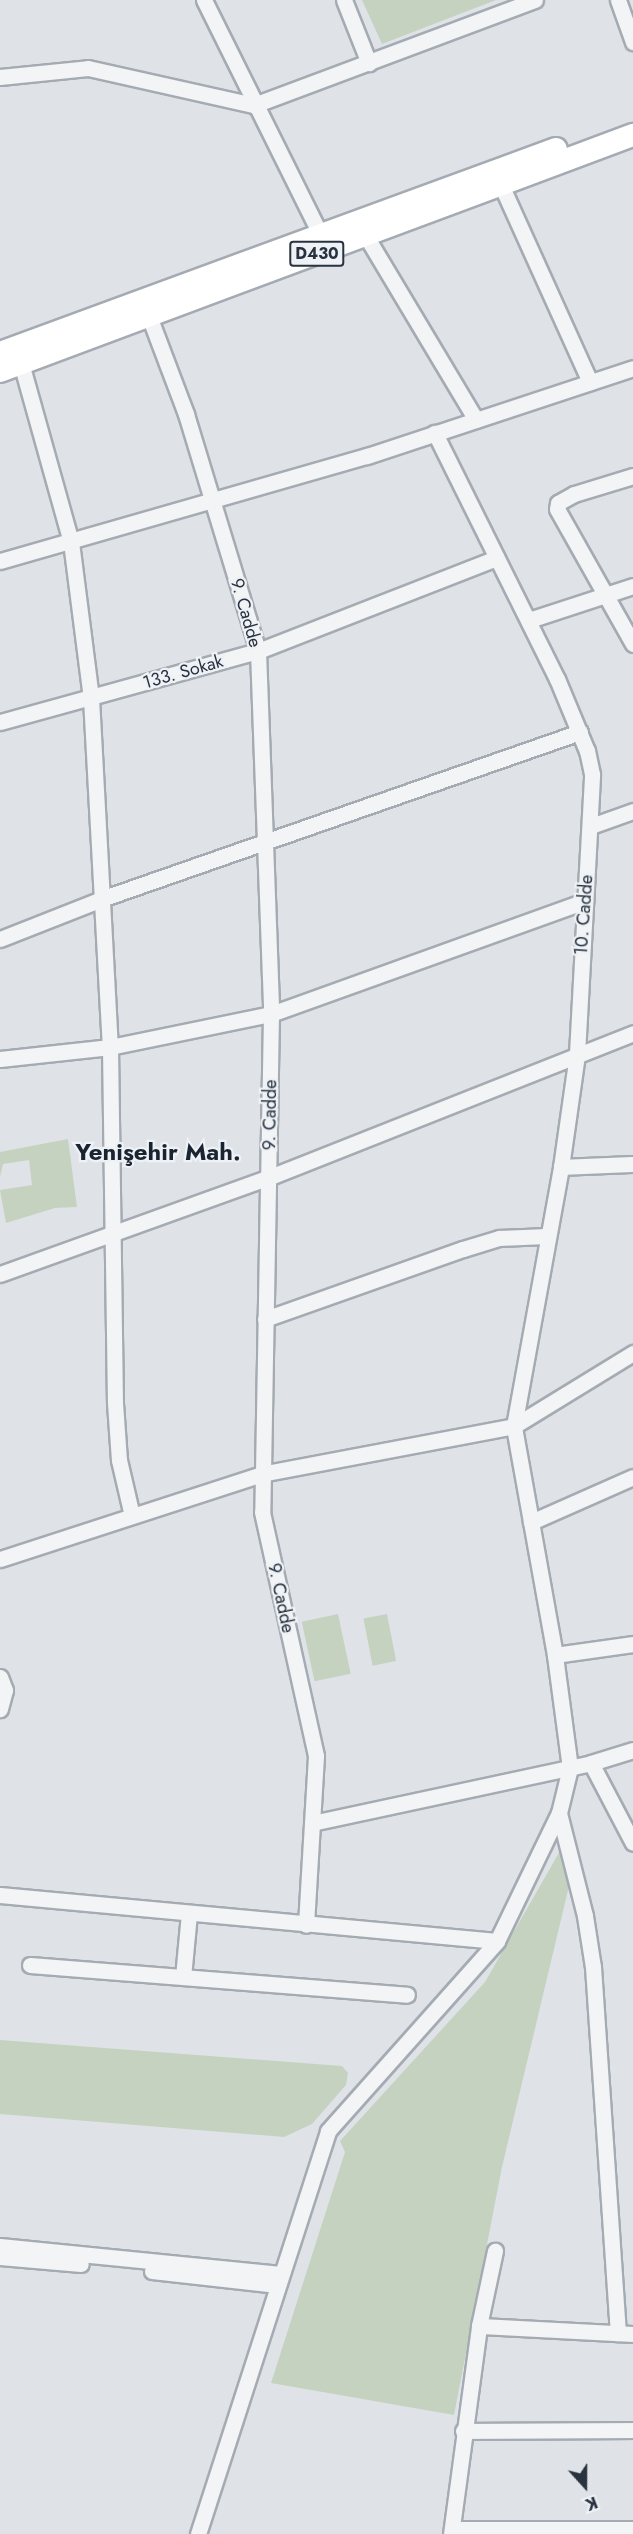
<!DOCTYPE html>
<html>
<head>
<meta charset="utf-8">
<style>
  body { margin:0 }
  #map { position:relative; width:633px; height:2534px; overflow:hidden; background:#dfe3e8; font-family:Jost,sans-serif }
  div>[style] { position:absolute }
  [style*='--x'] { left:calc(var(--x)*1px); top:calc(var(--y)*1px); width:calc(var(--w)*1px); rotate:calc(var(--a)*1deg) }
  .green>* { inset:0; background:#c6d2c0; transform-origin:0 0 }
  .roads { filter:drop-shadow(2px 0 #a4abb2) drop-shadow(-2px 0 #a4abb2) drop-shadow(0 2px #a4abb2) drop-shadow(0 -2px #a4abb2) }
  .minor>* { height:15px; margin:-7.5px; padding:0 7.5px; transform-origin:7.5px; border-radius:7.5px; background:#f2f4f6 }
  .highway>* { height:22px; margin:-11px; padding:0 11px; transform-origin:11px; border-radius:11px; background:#fff }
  span { translate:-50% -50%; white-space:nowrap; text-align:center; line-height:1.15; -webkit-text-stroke:4.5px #eef2f6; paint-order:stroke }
  .shield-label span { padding:2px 4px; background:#eef2f6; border:2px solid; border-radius:4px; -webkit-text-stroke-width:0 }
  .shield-label { font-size:16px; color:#28333f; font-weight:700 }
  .street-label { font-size:18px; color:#28333f }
  .district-label { font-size:24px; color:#1a2430; font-weight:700 }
  .north { position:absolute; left:555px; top:2456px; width:60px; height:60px; -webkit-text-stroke:4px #eef2f6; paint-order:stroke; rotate:159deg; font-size:16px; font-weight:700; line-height:24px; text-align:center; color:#28333f }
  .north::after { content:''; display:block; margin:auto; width:21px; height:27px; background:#28333f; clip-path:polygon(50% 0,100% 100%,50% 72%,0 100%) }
</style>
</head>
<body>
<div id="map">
  <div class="green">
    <i style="clip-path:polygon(362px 0,496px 0,382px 44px)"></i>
    <i style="clip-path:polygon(68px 1139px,77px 1207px,55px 1208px,6px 1223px,0 1190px,32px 1185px,29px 1160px,3px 1164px,0 1177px,0 1152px)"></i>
    <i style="left:338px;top:1614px;width:61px;height:37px;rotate:78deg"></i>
    <i style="left:387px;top:1614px;width:48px;height:24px;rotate:79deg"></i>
    <i style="clip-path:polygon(564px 1844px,569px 1886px,502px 2167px,454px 2415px,271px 2383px,345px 2152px,340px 2141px,485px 1982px)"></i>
    <i style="clip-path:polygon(0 2040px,342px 2066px,348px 2073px,346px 2085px,312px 2124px,284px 2137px,0 2114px)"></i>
  </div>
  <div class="roads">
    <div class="minor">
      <i style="--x:204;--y:0;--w:263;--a:63.6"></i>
      <i style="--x:344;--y:0;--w:68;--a:68.4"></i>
      <i style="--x:618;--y:0;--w:45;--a:70.3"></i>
      <i style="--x:0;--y:77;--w:88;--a:-5.8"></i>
      <i style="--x:88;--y:68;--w:170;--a:12.6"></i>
      <i style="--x:254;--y:105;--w:300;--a:-20.5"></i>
      <i style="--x:502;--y:187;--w:214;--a:65.7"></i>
      <i style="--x:366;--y:236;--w:214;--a:59.1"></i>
      <i style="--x:149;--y:316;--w:105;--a:69.3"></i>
      <i style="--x:186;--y:414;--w:248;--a:73.1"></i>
      <i style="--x:258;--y:651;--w:363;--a:87.9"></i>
      <i style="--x:271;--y:1014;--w:498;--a:91"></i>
      <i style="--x:262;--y:1512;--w:250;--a:77.5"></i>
      <i style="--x:316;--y:1756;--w:169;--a:93.4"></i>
      <i style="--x:21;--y:363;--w:186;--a:74.4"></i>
      <i style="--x:71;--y:542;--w:157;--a:82.7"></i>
      <i style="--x:91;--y:698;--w:350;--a:86.9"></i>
      <i style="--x:110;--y:1047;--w:356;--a:89.2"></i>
      <i style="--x:115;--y:1403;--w:57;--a:86"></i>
      <i style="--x:119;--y:1460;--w:57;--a:76.9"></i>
      <i style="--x:633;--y:476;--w:62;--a:163"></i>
      <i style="--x:574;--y:494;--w:18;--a:151"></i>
      <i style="--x:558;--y:503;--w:6;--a:99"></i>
      <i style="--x:557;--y:509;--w:155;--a:60.6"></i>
      <i style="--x:0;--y:561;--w:382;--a:-16"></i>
      <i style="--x:367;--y:456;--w:280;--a:-18.3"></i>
      <i style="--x:529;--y:620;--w:109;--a:-18.1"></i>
      <i style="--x:0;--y:722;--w:268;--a:-15.4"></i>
      <i style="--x:258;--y:651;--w:256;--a:-21.3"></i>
      <i style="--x:591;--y:826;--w:45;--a:-19.7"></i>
      <i style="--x:0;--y:939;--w:112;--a:-21.5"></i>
      <i style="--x:104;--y:898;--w:504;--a:-19.23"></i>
      <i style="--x:0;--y:1059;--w:111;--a:-6.2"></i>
      <i style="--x:110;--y:1047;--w:164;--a:-11.6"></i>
      <i style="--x:271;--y:1014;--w:334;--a:-19.8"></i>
      <i style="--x:561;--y:1167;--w:72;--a:-2.4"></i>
      <i style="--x:0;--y:1274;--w:287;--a:-19.8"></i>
      <i style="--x:270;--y:1177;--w:391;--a:-21.6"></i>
      <i style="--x:265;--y:1319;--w:210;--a:-19.5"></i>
      <i style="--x:463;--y:1249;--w:38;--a:-17"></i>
      <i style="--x:499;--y:1238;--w:48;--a:-2.4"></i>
      <i style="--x:531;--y:1522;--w:111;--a:-23.8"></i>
      <i style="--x:0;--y:1559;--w:274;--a:-18"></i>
      <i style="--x:261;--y:1474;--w:258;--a:-10.7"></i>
      <i style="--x:514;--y:1426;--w:140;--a:-31.5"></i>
      <i style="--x:555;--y:1655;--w:79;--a:-8"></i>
      <i style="--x:0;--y:1677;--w:14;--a:69"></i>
      <i style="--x:5;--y:1690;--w:20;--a:105"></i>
      <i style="--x:591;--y:1763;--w:90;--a:62.3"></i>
      <i style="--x:559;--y:1813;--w:106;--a:75.8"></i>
      <i style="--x:585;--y:1916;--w:52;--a:81.1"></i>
      <i style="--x:593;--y:1967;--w:367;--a:86.1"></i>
      <i style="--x:312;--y:1823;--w:285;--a:-12.1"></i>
      <i style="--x:591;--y:1763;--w:44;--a:-17.2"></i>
      <i style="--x:0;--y:1895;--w:499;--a:5.3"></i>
      <i style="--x:30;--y:1965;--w:378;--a:4.5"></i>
      <i style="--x:183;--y:1977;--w:63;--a:-84.6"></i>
      <i style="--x:0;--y:2246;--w:282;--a:5.7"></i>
      <i style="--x:0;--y:2257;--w:81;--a:4.9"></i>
      <i style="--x:152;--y:2271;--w:126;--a:6.4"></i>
      <i style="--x:479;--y:2326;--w:154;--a:3"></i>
      <i style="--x:463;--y:2431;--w:170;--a:-0.3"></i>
      <i style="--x:452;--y:2529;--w:181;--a:0"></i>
      <i style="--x:198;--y:2534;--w:423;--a:-72.1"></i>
      <i style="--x:328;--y:2131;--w:254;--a:-48.3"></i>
      <i style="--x:497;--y:1941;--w:142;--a:-64.2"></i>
      <i style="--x:559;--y:1813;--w:46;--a:-76.3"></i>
      <i style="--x:570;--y:1768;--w:114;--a:-97.6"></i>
      <i style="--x:555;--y:1655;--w:233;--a:-100.2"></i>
      <i style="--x:514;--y:1426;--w:263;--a:-79.7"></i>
      <i style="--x:561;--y:1167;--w:114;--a:-81.9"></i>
      <i style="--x:577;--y:1054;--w:280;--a:-86.9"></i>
      <i style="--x:592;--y:774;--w:24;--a:-102"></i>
      <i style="--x:587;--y:751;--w:78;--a:-112.6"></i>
      <i style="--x:557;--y:679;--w:275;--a:-116.4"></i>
      <i style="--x:451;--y:2534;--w:210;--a:-82.3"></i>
      <i style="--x:479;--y:2326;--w:77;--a:-78"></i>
    </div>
    <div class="highway">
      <i style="--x:0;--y:353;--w:592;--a:-20.15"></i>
      <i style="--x:0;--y:371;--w:676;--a:-20.45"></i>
    </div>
  </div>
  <div class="shield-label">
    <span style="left:317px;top:254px">D430</span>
  </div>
  <div class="street-label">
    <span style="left:246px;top:613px;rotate:74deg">9. Cadde</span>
    <span style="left:183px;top:672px;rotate:-16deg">133. Sokak</span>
    <span style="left:584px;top:915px;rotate:-86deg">10. Cadde</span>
    <span style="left:270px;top:1115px;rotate:-89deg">9. Cadde</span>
    <span style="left:281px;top:1598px;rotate:78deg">9. Cadde</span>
  </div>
  <div class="district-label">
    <span style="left:158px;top:1152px">Yenişehir Mah.</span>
  </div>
  <div class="north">K</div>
</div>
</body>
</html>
